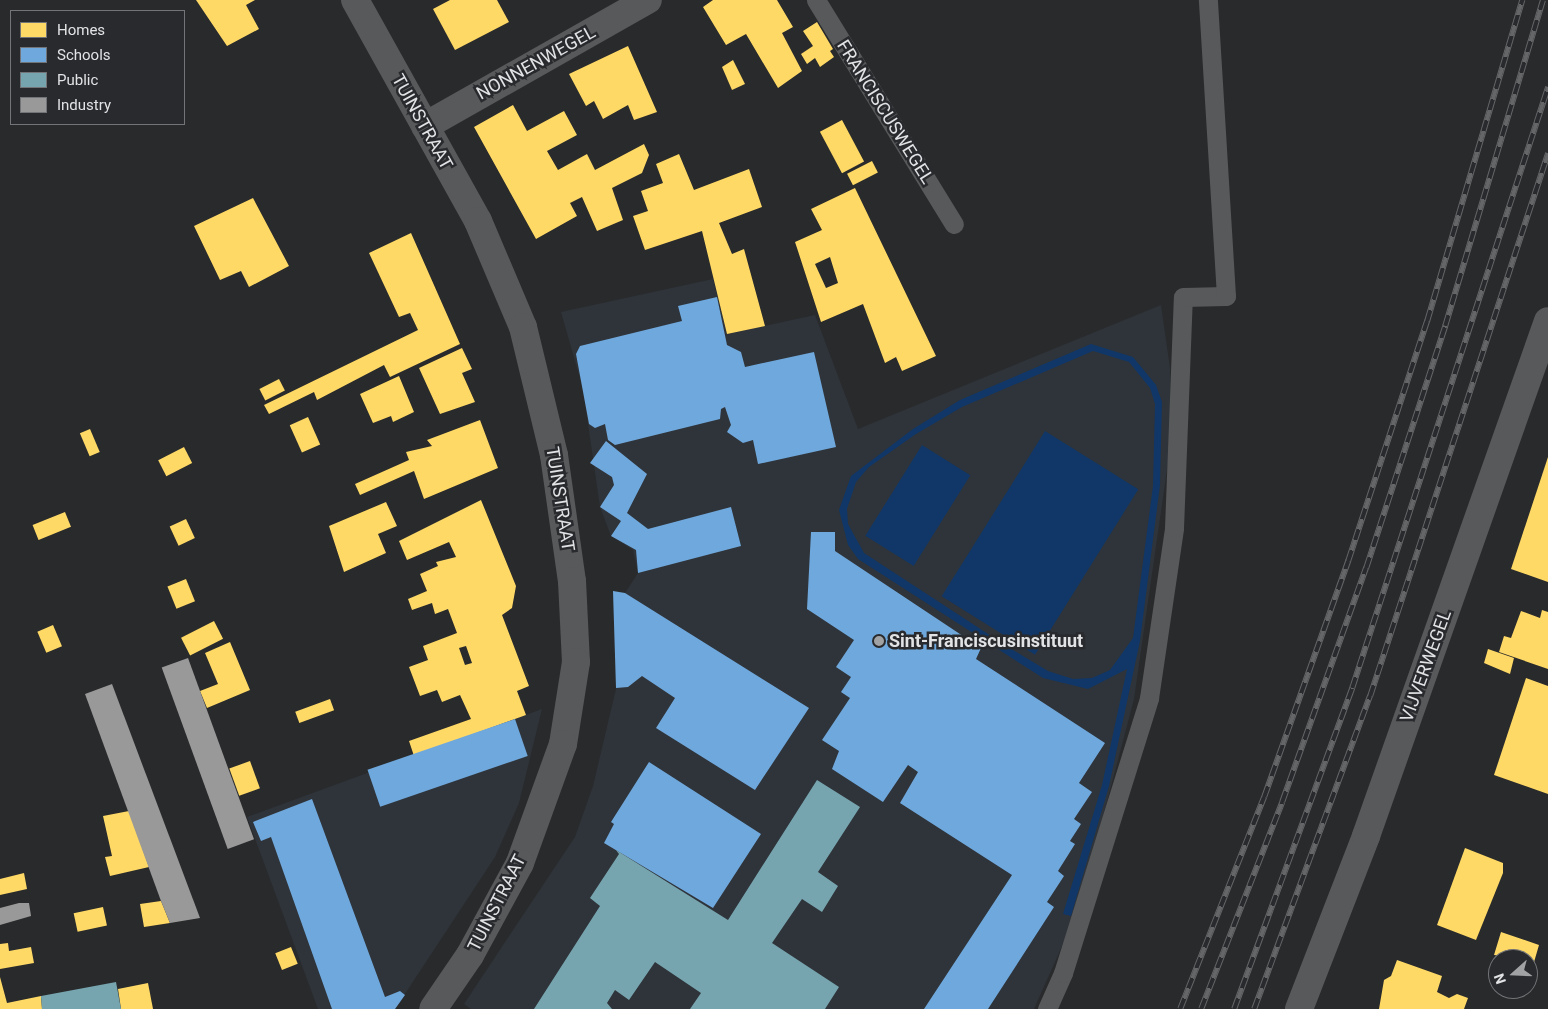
<!DOCTYPE html>
<html>
<head>
<meta charset="utf-8">
<style>
  body { margin:0 }
  #map { position:relative; width:1548px; height:1009px; overflow:hidden; background:#292a2c; font-family:Roboto,sans-serif }
  div>[style] { position:absolute }
  [style*='--x'] { left:calc(var(--x)*1px); top:calc(var(--y)*1px); width:calc(var(--w)*1px); rotate:calc(var(--a)*1deg) }
  .built>* { inset:0; background:#2f343a }
  .green>* { inset:0; background:#103767; transform-origin:0 0 }
  .homes>* { inset:0; background:#ffd966; transform-origin:0 0 }
  .schools>* { inset:0; background:#6fa8dc; transform-origin:0 0 }
  .public>* { inset:0; background:#76a5af }
  .industry>* { inset:0; background:#999; transform-origin:0 0 }
  .service>* { height:19px; margin:-9.5px; padding:0 9.5px; transform-origin:9.5px; border-radius:9.5px; background:#58595a }
  .minor>* { height:28px; margin:-14px; padding:0 14px; transform-origin:14px; border-radius:14px; background:#58595a }
  .rail>* { height:5.5px; margin-top:-2.75px; transform-origin:0; background:repeating-linear-gradient(90deg,#282a2d 0 11px,#656668 0 22px); box-sizing:border-box; border-block:1px solid #656668 }
  .dots>* { width:14px; height:14px; translate:-50% -50%; box-sizing:border-box; border:2px solid #282a2d; border-radius:50% }
  span { translate:-50% -50%; white-space:nowrap; text-align:center; line-height:1.15; -webkit-text-stroke:5px #282a2d; paint-order:stroke }
  .street-label { font-size:18px; color:#e1e3e5 }
  .poi-label { font-size:18px; color:#e1e3e5; font-weight:700 }
  .left { translate:0 -50%; text-align:left }
  .legend { position:absolute; left:10px; top:10px; width:175px; height:115px; box-sizing:border-box; background:#282a2d; border:1px solid #727477; margin:0; padding:6px 9px; list-style:none; font-size:15px; color:#e1e3e5 }
  .legend li { display:flex; align-items:center; gap:10px; height:25px }
  .legend b { width:25px; border:1px solid #727477 }
  .north { position:absolute; left:1488px; top:949px; width:50px; height:50px; box-sizing:border-box; background:#282a2d; border:1px solid #727477; border-radius:50%; rotate:250deg; font-size:14px; font-weight:700; line-height:20px; text-align:center; color:#e1e3e5 }
  .north::after { content:''; display:block; margin:auto; width:18px; height:22px; background:#a1a2a4; clip-path:polygon(50% 0,100% 100%,50% 72%,0 100%) }
</style>
</head>
<body>
<div id="map">
  <div class="built">
    <i style="clip-path:polygon(713px 279px,727px 334px,815px 315px,858px 429px,1161px 305px,1170px 368px,1171px 442px,1134px 699px,1079px 908px,1034px 1009px,471px 1009px,464px 1004px,575px 837px,593px 786px,616px 689px,613px 591px,625px 593px,638px 573px,633px 550px,611px 536px,600px 507px,583px 389px,561px 312px)"></i>
    <i style="clip-path:polygon(542px 709px,519px 803px,495px 857px,395px 1009px,318px 1009px,247px 817px)"></i>
  </div>
  <div class="green">
    <i style="clip-path:polygon(evenodd,1091px 344px,1133px 357px,1156px 385px,1162px 402px,1160px 485px,1140px 641px,1109px 786px,1071px 916px,1063px 914px,1102px 785px,1127px 669px,1088px 689px,1043px 678px,858px 559px,848px 545px,839px 510px,851px 476px,913px 429px,960px 400px,1091px 344px,1093px 351px,1129px 362px,1150px 388px,1155px 404px,1153px 486px,1133px 638px,1110px 670px,1092px 678px,1073px 679px,1048px 671px,1008px 647px,864px 553px,848px 524px,847px 509px,856px 482px,869px 467px,916px 434px,962px 407px,1093px 351px)"></i>
    <i style="left:1045px;top:431px;width:110px;height:195px;rotate:32deg"></i>
    <i style="left:922px;top:445px;width:57px;height:107px;rotate:32deg"></i>
  </div>
  <div class="homes">
    <i style="clip-path:polygon(196px 0,255px 0,246px 5px,259px 29px,227px 46px)"></i>
    <i style="clip-path:polygon(450px 0,497px 0,509px 22px,455px 50px,433px 9px)"></i>
    <i style="clip-path:polygon(713px 0,777px 0,793px 27px,782px 33px,802px 71px,778px 88px,746px 34px,726px 45px,703px 7px)"></i>
    <i style="clip-path:polygon(817px 22px,833px 49px,830px 51px,834px 57px,820px 67px,815px 58px,807px 64px,801px 54px,813px 46px,803px 31px)"></i>
    <i style="clip-path:polygon(628px 46px,657px 112px,634px 120px,628px 105px,603px 119px,594px 101px,586px 106px,569px 74px)"></i>
    <i style="clip-path:polygon(733px 60px,745px 84px,732px 90px,722px 67px)"></i>
    <i style="clip-path:polygon(513px 105px,527px 131px,564px 111px,577px 135px,547px 151px,558px 170px,587px 154px,595px 170px,644px 144px,649px 155px,642px 173px,612px 188px,623px 220px,597px 231px,582px 197px,570px 203px,577px 216px,536px 239px,474px 127px)"></i>
    <i style="left:842px;top:120px;width:47px;height:25px;rotate:62deg"></i>
    <i style="clip-path:polygon(679px 154px,694px 190px,749px 169px,762px 207px,719px 223px,732px 254px,744px 249px,765px 326px,727px 334px,702px 231px,645px 250px,633px 216px,648px 211px,641px 191px,663px 183px,656px 164px)"></i>
    <i style="left:872px;top:161px;width:13px;height:28px;rotate:63deg"></i>
    <i style="clip-path:polygon(evenodd,855px 188px,936px 356px,902px 371px,896px 357px,885px 363px,863px 304px,821px 322px,797px 248px,795px 242px,822px 230px,811px 209px,855px 188px,830px 257px,838px 283px,826px 288px,815px 264px,830px 257px)"></i>
    <i style="clip-path:polygon(253px 198px,289px 266px,249px 287px,241px 271px,220px 280px,194px 226px)"></i>
    <i style="clip-path:polygon(411px 233px,460px 344px,390px 377px,384px 365px,317px 400px,314px 392px,269px 414px,264px 405px,418px 330px,410px 313px,399px 317px,369px 253px)"></i>
    <i style="clip-path:polygon(462px 348px,472px 369px,462px 373px,475px 402px,440px 414px,419px 368px)"></i>
    <i style="clip-path:polygon(399px 376px,414px 412px,393px 422px,391px 416px,373px 423px,360px 394px)"></i>
    <i style="left:279px;top:379px;width:13px;height:22px;rotate:63deg"></i>
    <i style="left:308px;top:417px;width:30px;height:20px;rotate:66deg"></i>
    <i style="clip-path:polygon(480px 420px,498px 468px,424px 499px,414px 471px,360px 495px,355px 484px,409px 460px,406px 452px,432px 446px,427px 440px)"></i>
    <i style="left:90px;top:429px;width:25px;height:11px;rotate:67deg"></i>
    <i style="left:184px;top:447px;width:18px;height:29px;rotate:63deg"></i>
    <i style="clip-path:polygon(1548px 457px,1548px 582px,1511px 569px)"></i>
    <i style="clip-path:polygon(evenodd,481px 500px,516px 586px,512px 608px,502px 615px,529px 686px,517px 691px,526px 715px,414px 756px,409px 741px,471px 719px,460px 695px,442px 702px,437px 690px,420px 696px,409px 667px,428px 660px,423px 646px,457px 633px,448px 609px,435px 614px,432px 603px,412px 610px,408px 599px,427px 591px,420px 574px,438px 566px,436px 562px,456px 557px,449px 542px,407px 560px,399px 541px,481px 500px,466px 646px,472px 663px,465px 665px,459px 648px,466px 646px)"></i>
    <i style="clip-path:polygon(386px 502px,397px 526px,378px 534px,386px 553px,344px 572px,329px 526px)"></i>
    <i style="left:65px;top:512px;width:16px;height:35px;rotate:68deg"></i>
    <i style="left:186px;top:519px;width:21px;height:18px;rotate:65deg"></i>
    <i style="left:186px;top:579px;width:24px;height:20px;rotate:68deg"></i>
    <i style="clip-path:polygon(1542px 610px,1548px 612px,1548px 669px,1499px 652px,1504px 636px,1511px 638px,1521px 611px,1540px 618px)"></i>
    <i style="left:214px;top:621px;width:20px;height:37px;rotate:63deg"></i>
    <i style="left:53px;top:625px;width:23px;height:17px;rotate:67deg"></i>
    <i style="clip-path:polygon(230px 642px,250px 690px,207px 708px,200px 691px,218px 684px,205px 653px)"></i>
    <i style="clip-path:polygon(1488px 649px,1514px 658px,1510px 674px,1484px 663px)"></i>
    <i style="clip-path:polygon(1526px 678px,1548px 686px,1548px 794px,1494px 775px)"></i>
    <i style="left:330px;top:699px;width:12px;height:37px;rotate:70deg"></i>
    <i style="left:250px;top:761px;width:29px;height:22px;rotate:70deg"></i>
    <i style="clip-path:polygon(129px 811px,149px 867px,110px 876px,105px 857px,112px 856px,103px 816px)"></i>
    <i style="clip-path:polygon(1465px 848px,1503px 863px,1503px 873px,1476px 940px,1437px 925px)"></i>
    <i style="clip-path:polygon(24px 873px,27px 889px,0 895px,0 879px)"></i>
    <i style="clip-path:polygon(161px 901px,170px 923px,144px 927px,140px 904px)"></i>
    <i style="left:103px;top:907px;width:19px;height:30px;rotate:78deg"></i>
    <i style="clip-path:polygon(1501px 932px,1539px 945px,1532px 969px,1528px 959px,1494px 955px)"></i>
    <i style="clip-path:polygon(8px 943px,9px 951px,31px 947px,34px 963px,0 969px,0 944px)"></i>
    <i style="left:291px;top:947px;width:18px;height:17px;rotate:68deg"></i>
    <i style="clip-path:polygon(1397px 960px,1442px 976px,1437px 992px,1449px 998px,1457px 994px,1468px 998px,1464px 1009px,1379px 1009px,1384px 980px,1391px 976px)"></i>
    <i style="clip-path:polygon(0 977px,7px 1003px,41px 996px,42px 1009px,0 1009px)"></i>
    <i style="clip-path:polygon(148px 983px,153px 1009px,121px 1009px,118px 989px)"></i>
  </div>
  <div class="schools">
    <i style="clip-path:polygon(717px 297px,727px 345px,741px 352px,745px 367px,814px 352px,836px 447px,758px 464px,753px 440px,743px 443px,727px 432px,731px 425px,725px 407px,721px 409px,720px 419px,615px 445px,608px 440px,605px 424px,595px 428px,589px 424px,576px 354px,580px 346px,682px 321px,678px 306px)"></i>
    <i style="clip-path:polygon(606px 441px,647px 474px,627px 513px,648px 529px,731px 507px,741px 546px,638px 573px,636px 550px,611px 536px,621px 521px,600px 507px,614px 485px,612px 477px,590px 463px)"></i>
    <i style="clip-path:polygon(811px 532px,835px 532px,835px 551px,981px 648px,976px 659px,1105px 743px,1079px 783px,1092px 792px,1074px 819px,1081px 824px,1070px 841px,1075px 844px,1058px 871px,1064px 876px,1047px 902px,1054px 907px,988px 1009px,924px 1009px,1012px 875px,900px 803px,918px 772px,908px 765px,883px 802px,832px 769px,839px 751px,822px 740px,850px 698px,841px 692px,851px 677px,836px 667px,854px 640px,807px 609px)"></i>
    <i style="clip-path:polygon(613px 591px,625px 593px,809px 708px,755px 790px,656px 728px,675px 698px,642px 676px,628px 687px,616px 688px)"></i>
    <i style="left:515px;top:719px;width:39px;height:156px;rotate:71deg"></i>
    <i style="clip-path:polygon(649px 762px,761px 834px,713px 908px,604px 843px,614px 824px,611px 822px)"></i>
    <i style="clip-path:polygon(312px 799px,385px 997px,400px 991px,405px 995px,395px 1009px,332px 1009px,271px 837px,261px 841px,253px 822px)"></i>
  </div>
  <div class="public">
    <i style="clip-path:polygon(817px 780px,860px 807px,818px 872px,838px 886px,822px 912px,802px 899px,772px 943px,839px 987px,825px 1009px,690px 1009px,701px 993px,655px 962px,629px 1000px,615px 990px,607px 1003px,612px 1009px,534px 1009px,600px 906px,590px 898px,619px 854px,616px 850px,728px 920px)"></i>
    <i style="clip-path:polygon(116px 982px,121px 1009px,42px 1009px,41px 996px)"></i>
  </div>
  <div class="industry">
    <i style="left:188px;top:658px;width:193px;height:28px;rotate:70deg"></i>
    <i style="clip-path:polygon(112px 684px,200px 918px,170px 923px,161px 901px,85px 694px)"></i>
    <i style="clip-path:polygon(19px 903px,29px 903px,31px 916px,0 925px,0 908px)"></i>
  </div>
  <div class="service">
    <i style="--x:816;--y:0;--w:263;--a:58.4"></i>
    <i style="--x:1047;--y:1009;--w:39;--a:-66"></i>
    <i style="--x:1063;--y:973;--w:288;--a:-72.6"></i>
    <i style="--x:1149;--y:698;--w:172;--a:-81.6"></i>
    <i style="--x:1174;--y:528;--w:231;--a:-87.8"></i>
    <i style="--x:1183;--y:297;--w:43;--a:-1.3"></i>
    <i style="--x:1226;--y:296;--w:297;--a:-93.5"></i>
  </div>
  <div class="minor">
    <i style="--x:355;--y:0;--w:253;--a:60.9"></i>
    <i style="--x:478;--y:221;--w:115;--a:67"></i>
    <i style="--x:523;--y:327;--w:132;--a:76.4"></i>
    <i style="--x:554;--y:455;--w:127;--a:81.9"></i>
    <i style="--x:572;--y:581;--w:81;--a:87.2"></i>
    <i style="--x:576;--y:662;--w:83;--a:99"></i>
    <i style="--x:563;--y:744;--w:127;--a:109.9"></i>
    <i style="--x:520;--y:863;--w:105;--a:118.5"></i>
    <i style="--x:470;--y:955;--w:65;--a:124.4"></i>
    <i style="--x:425;--y:126;--w:256;--a:-29.5"></i>
    <i style="--x:1299;--y:1009;--w:186;--a:-68.8"></i>
    <i style="--x:1366;--y:836;--w:546;--a:-70.54"></i>
  </div>
  <div class="rail">
    <i style="--x:1180;--y:1009;--w:228;--a:-68.4"></i>
    <i style="--x:1264;--y:797;--w:251;--a:-70.4"></i>
    <i style="--x:1348;--y:561;--w:253;--a:-71.8"></i>
    <i style="--x:1427;--y:321;--w:335;--a:-73.5"></i>
    <i style="--x:1201;--y:1009;--w:222;--a:-68.6"></i>
    <i style="--x:1282;--y:802;--w:249;--a:-70.3"></i>
    <i style="--x:1366;--y:568;--w:255;--a:-71.9"></i>
    <i style="--x:1445;--y:326;--w:340;--a:-73.3"></i>
    <i style="--x:1234;--y:1009;--w:342;--a:-69.8"></i>
    <i style="--x:1352;--y:688;--w:632;--a:-71.94"></i>
    <i style="--x:1254;--y:1009;--w:334;--a:-69.7"></i>
    <i style="--x:1370;--y:696;--w:571;--a:-71.85"></i>
  </div>
  <div class="dots">
    <i style="left:879px;top:641px;background:#a1a2a4"></i>
  </div>
  <div class="street-label">
    <span style="left:536px;top:63px;rotate:-29deg">NONNENWEGEL</span>
    <span style="left:885px;top:112px;rotate:58deg">FRANCISCUSWEGEL</span>
    <span style="left:422px;top:122px;rotate:61deg">TUINSTRAAT</span>
    <span style="left:560px;top:499px;rotate:81deg">TUINSTRAAT</span>
    <span style="left:1426px;top:666px;rotate:-70deg">VIJVERWEGEL</span>
    <span style="left:497px;top:903px;rotate:-63deg">TUINSTRAAT</span>
  </div>
  <div class="poi-label">
    <span class="left" style="left:889px;top:641px">Sint-Franciscusinstituut</span>
  </div>
  <ul class="legend">
  <li><b style="height:14px;background:#ffd966"></b>Homes</li>
  <li><b style="height:14px;background:#6fa8dc"></b>Schools</li>
  <li><b style="height:14px;background:#76a5af"></b>Public</li>
  <li><b style="height:14px;background:#999"></b>Industry</li>
  </ul>
  <div class="north">N</div>
</div>
</body>
</html>
